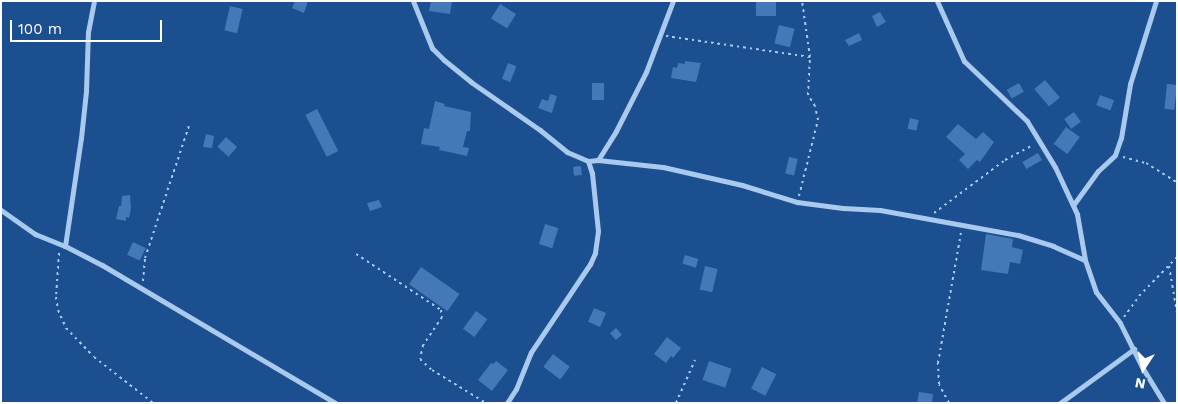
<!DOCTYPE html>
<html>
<head>
<meta charset="utf-8">
<style>
  body { margin:0 }
  #map { position:relative; width:1178px; height:404px; overflow:hidden; background:#1b4f8f; font-family:"Work Sans",sans-serif }
  div>[style] { position:absolute }
  [style*='--x'] { left:calc(var(--x)*1px); top:calc(var(--y)*1px); width:calc(var(--w)*1px); rotate:calc(var(--a)*1deg) }
  .building>* { inset:0; background:#4478b7; transform-origin:0 0 }
  .path>* { height:2px; margin-top:-1px; transform-origin:0; background:repeating-linear-gradient(90deg,#a9c9ee 0 2.5px,transparent 0 6.5px) }
  .street>* { height:5px; margin:-2.5px; padding:0 2.5px; transform-origin:2.5px; border-radius:2.5px; background:#a9c9ee }
  span { translate:-50% -50%; white-space:nowrap; text-align:center; line-height:1.15; -webkit-text-stroke:4px #1b4f8f; paint-order:stroke }
  .frame { position:absolute; inset:0; border:2px solid #fff; pointer-events:none }
  .north { position:absolute; left:1118px; top:344px; width:50px; height:50px; -webkit-text-stroke:4px #1b4f8f; paint-order:stroke; rotate:191deg; font-size:14px; font-weight:700; line-height:20px; text-align:center; color:#fff }
  .north::after { content:''; display:block; margin:auto; width:18px; height:22px; background:#fff; clip-path:polygon(50% 0,100% 100%,50% 72%,0 100%) }
  .scale { position:absolute; left:10px; top:20px; width:152px; height:22px; box-sizing:border-box; border:2px solid #fff; border-top:0; padding-left:6px; font-size:15px; line-height:18px; white-space:nowrap; color:#fff; -webkit-text-stroke:4px #1b4f8f; paint-order:stroke }
</style>
</head>
<body>
<div id="map">
  <div class="building">
    <i style="clip-path:polygon(295px 1px,308px 1px,304px 13px,292px 8px)"></i>
    <i style="clip-path:polygon(431px 1px,452px 1px,450px 14px,429px 11px)"></i>
    <i style="left:756px;top:1px;width:20px;height:15px"></i>
    <i style="left:500px;top:4px;width:19px;height:17px;rotate:32deg"></i>
    <i style="left:230px;top:6px;width:13px;height:25px;rotate:13deg"></i>
    <i style="clip-path:polygon(880px 12px,886px 22px,877px 27px,872px 16px)"></i>
    <i style="left:779px;top:25px;width:16px;height:19px;rotate:14deg"></i>
    <i style="clip-path:polygon(859px 33px,862px 40px,849px 46px,845px 40px)"></i>
    <i style="clip-path:polygon(685px 61px,701px 63px,696px 82px,671px 78px,673px 67px,677px 68px,678px 63px,685px 64px)"></i>
    <i style="left:508px;top:63px;width:9px;height:17px;rotate:21deg"></i>
    <i style="left:1045px;top:80px;width:23px;height:14px;rotate:50deg"></i>
    <i style="left:592px;top:83px;width:12px;height:17px"></i>
    <i style="left:1019px;top:83px;width:10px;height:14px;rotate:61deg"></i>
    <i style="left:1167px;top:84px;width:10px;height:25px;rotate:6deg"></i>
    <i style="clip-path:polygon(550px 94px,557px 96px,552px 113px,538px 108px,542px 99px,548px 101px)"></i>
    <i style="left:1100px;top:95px;width:15px;height:11px;rotate:20deg"></i>
    <i style="clip-path:polygon(435px 101px,445px 104px,444px 106px,471px 112px,470px 131px,467px 131px,463px 147px,469px 148px,467px 156px,439px 150px,440px 147px,421px 144px,424px 128px,429px 129px)"></i>
    <i style="left:317px;top:109px;width:47px;height:13px;rotate:63deg"></i>
    <i style="left:1074px;top:112px;width:12px;height:12px;rotate:55deg"></i>
    <i style="left:910px;top:118px;width:9px;height:11px;rotate:13deg"></i>
    <i style="clip-path:polygon(958px 124px,976px 139px,983px 132px,994px 142px,980px 162px,977px 160px,968px 169px,959px 160px,965px 154px,946px 137px)"></i>
    <i style="left:1066px;top:127px;width:17px;height:21px;rotate:36deg"></i>
    <i style="clip-path:polygon(206px 134px,214px 136px,212px 148px,203px 147px)"></i>
    <i style="left:226px;top:137px;width:15px;height:13px;rotate:42deg"></i>
    <i style="left:1038px;top:153px;width:8px;height:18px;rotate:60deg"></i>
    <i style="left:789px;top:157px;width:9px;height:17px;rotate:13deg"></i>
    <i style="left:581px;top:166px;width:9px;height:8px;rotate:84deg"></i>
    <i style="clip-path:polygon(130px 195px,131px 208px,129px 218px,126px 217px,126px 221px,116px 219px,119px 206px,121px 206px,122px 196px)"></i>
    <i style="clip-path:polygon(379px 200px,382px 207px,370px 211px,367px 203px)"></i>
    <i style="left:545px;top:224px;width:14px;height:21px;rotate:17deg"></i>
    <i style="clip-path:polygon(986px 234px,1013px 239px,1012px 247px,1023px 250px,1020px 264px,1010px 262px,1008px 274px,981px 270px)"></i>
    <i style="left:133px;top:242px;width:14px;height:14px;rotate:25deg"></i>
    <i style="left:685px;top:255px;width:14px;height:9px;rotate:17deg"></i>
    <i style="left:705px;top:266px;width:13px;height:24px;rotate:13deg"></i>
    <i style="left:421px;top:267px;width:47px;height:21px;rotate:35deg"></i>
    <i style="left:594px;top:308px;width:13px;height:15px;rotate:23deg"></i>
    <i style="left:476px;top:311px;width:14px;height:22px;rotate:36deg"></i>
    <i style="left:616px;top:328px;width:9px;height:8px;rotate:49deg"></i>
    <i style="clip-path:polygon(667px 337px,681px 348px,673px 358px,671px 356px,666px 363px,654px 354px)"></i>
    <i style="left:553px;top:354px;width:21px;height:16px;rotate:37deg"></i>
    <i style="clip-path:polygon(496px 361px,508px 370px,492px 391px,478px 380px,491px 363px,493px 364px)"></i>
    <i style="left:709px;top:361px;width:24px;height:20px;rotate:19deg"></i>
    <i style="left:762px;top:367px;width:16px;height:24px;rotate:27deg"></i>
    <i style="clip-path:polygon(919px 392px,933px 394px,932px 403px,917px 403px)"></i>
  </div>
  <div class="path">
    <i style="--x:666;--y:36;--w:146;--a:8.3"></i>
    <i style="--x:1123;--y:157;--w:24;--a:15"></i>
    <i style="--x:1146;--y:163;--w:36;--a:32"></i>
    <i style="--x:799;--y:196;--w:78;--a:-76"></i>
    <i style="--x:818;--y:120;--w:14;--a:-102"></i>
    <i style="--x:815;--y:106;--w:13;--a:-122"></i>
    <i style="--x:808;--y:95;--w:38;--a:-87"></i>
    <i style="--x:810;--y:57;--w:57;--a:-98.1"></i>
    <i style="--x:934;--y:213;--w:89;--a:-36.7"></i>
    <i style="--x:1005;--y:160;--w:32;--a:-28"></i>
    <i style="--x:59;--y:253;--w:44;--a:93.9"></i>
    <i style="--x:56;--y:297;--w:13;--a:81"></i>
    <i style="--x:58;--y:310;--w:20;--a:66"></i>
    <i style="--x:66;--y:328;--w:40;--a:46"></i>
    <i style="--x:94;--y:357;--w:75;--a:37.9"></i>
    <i style="--x:356;--y:254;--w:102;--a:33.4"></i>
    <i style="--x:441;--y:310;--w:7;--a:82"></i>
    <i style="--x:442;--y:317;--w:34;--a:124"></i>
    <i style="--x:423;--y:345;--w:14;--a:102"></i>
    <i style="--x:420;--y:359;--w:16;--a:43"></i>
    <i style="--x:432;--y:370;--w:63;--a:31.4"></i>
    <i style="--x:1169;--y:266;--w:48;--a:80.3"></i>
    <i style="--x:143;--y:281;--w:23;--a:-85"></i>
    <i style="--x:145;--y:258;--w:139;--a:-71.6"></i>
    <i style="--x:1124;--y:317;--w:26;--a:-54"></i>
    <i style="--x:1139;--y:296;--w:54;--a:-45.7"></i>
    <i style="--x:676;--y:403;--w:47;--a:-66.2"></i>
    <i style="--x:949;--y:403;--w:21;--a:-118"></i>
    <i style="--x:939;--y:384;--w:21;--a:-93"></i>
    <i style="--x:938;--y:363;--w:132;--a:-80"></i>
  </div>
  <div class="street">
    <i style="--x:413;--y:1;--w:51;--a:68"></i>
    <i style="--x:432;--y:48;--w:17;--a:45"></i>
    <i style="--x:444;--y:60;--w:35;--a:39"></i>
    <i style="--x:471;--y:82;--w:84;--a:34.8"></i>
    <i style="--x:540;--y:130;--w:35;--a:39"></i>
    <i style="--x:567;--y:152;--w:23;--a:23"></i>
    <i style="--x:588;--y:161;--w:13;--a:72"></i>
    <i style="--x:592;--y:173;--w:58;--a:84.1"></i>
    <i style="--x:598;--y:231;--w:22;--a:98"></i>
    <i style="--x:595;--y:253;--w:12;--a:114"></i>
    <i style="--x:590;--y:264;--w:106;--a:123.8"></i>
    <i style="--x:531;--y:352;--w:40;--a:112"></i>
    <i style="--x:516;--y:389;--w:17;--a:123"></i>
    <i style="--x:937;--y:1;--w:66;--a:65.8"></i>
    <i style="--x:964;--y:61;--w:87;--a:43.6"></i>
    <i style="--x:1027;--y:121;--w:54;--a:58.7"></i>
    <i style="--x:1055;--y:167;--w:52;--a:64.9"></i>
    <i style="--x:1077;--y:214;--w:47;--a:80.1"></i>
    <i style="--x:1085;--y:260;--w:34;--a:71"></i>
    <i style="--x:1096;--y:292;--w:39;--a:52"></i>
    <i style="--x:1120;--y:323;--w:49;--a:63.4"></i>
    <i style="--x:1142;--y:367;--w:42;--a:58.6"></i>
    <i style="--x:598;--y:160;--w:34;--a:-58"></i>
    <i style="--x:616;--y:131;--w:66;--a:-63"></i>
    <i style="--x:646;--y:72;--w:76;--a:-69.2"></i>
    <i style="--x:588;--y:161;--w:10;--a:-6"></i>
    <i style="--x:598;--y:160;--w:65;--a:6.1"></i>
    <i style="--x:663;--y:167;--w:81;--a:12.8"></i>
    <i style="--x:742;--y:185;--w:58;--a:17.2"></i>
    <i style="--x:797;--y:202;--w:46;--a:7.4"></i>
    <i style="--x:843;--y:208;--w:37;--a:3"></i>
    <i style="--x:880;--y:210;--w:140;--a:10.3"></i>
    <i style="--x:1018;--y:235;--w:37;--a:17"></i>
    <i style="--x:1053;--y:246;--w:35;--a:24"></i>
    <i style="--x:1074;--y:204;--w:41;--a:-54"></i>
    <i style="--x:1098;--y:171;--w:23;--a:-43"></i>
    <i style="--x:1115;--y:155;--w:18;--a:-71"></i>
    <i style="--x:1121;--y:138;--w:55;--a:-80.5"></i>
    <i style="--x:1130;--y:84;--w:87;--a:-72.6"></i>
    <i style="--x:1;--y:210;--w:42;--a:35.2"></i>
    <i style="--x:35;--y:234;--w:32;--a:22"></i>
    <i style="--x:65;--y:246;--w:42;--a:27.2"></i>
    <i style="--x:102;--y:265;--w:271;--a:30.6"></i>
    <i style="--x:65;--y:246;--w:109;--a:-81.6"></i>
    <i style="--x:81;--y:138;--w:47;--a:-83.9"></i>
    <i style="--x:86;--y:91;--w:59;--a:-88.1"></i>
    <i style="--x:88;--y:32;--w:32;--a:-79"></i>
    <i style="--x:1060;--y:403;--w:92;--a:-36.1"></i>
  </div>
  <div class="frame"></div>
  <div class="north">N</div>
  <div class="scale">100 m</div>
</div>
</body>
</html>
